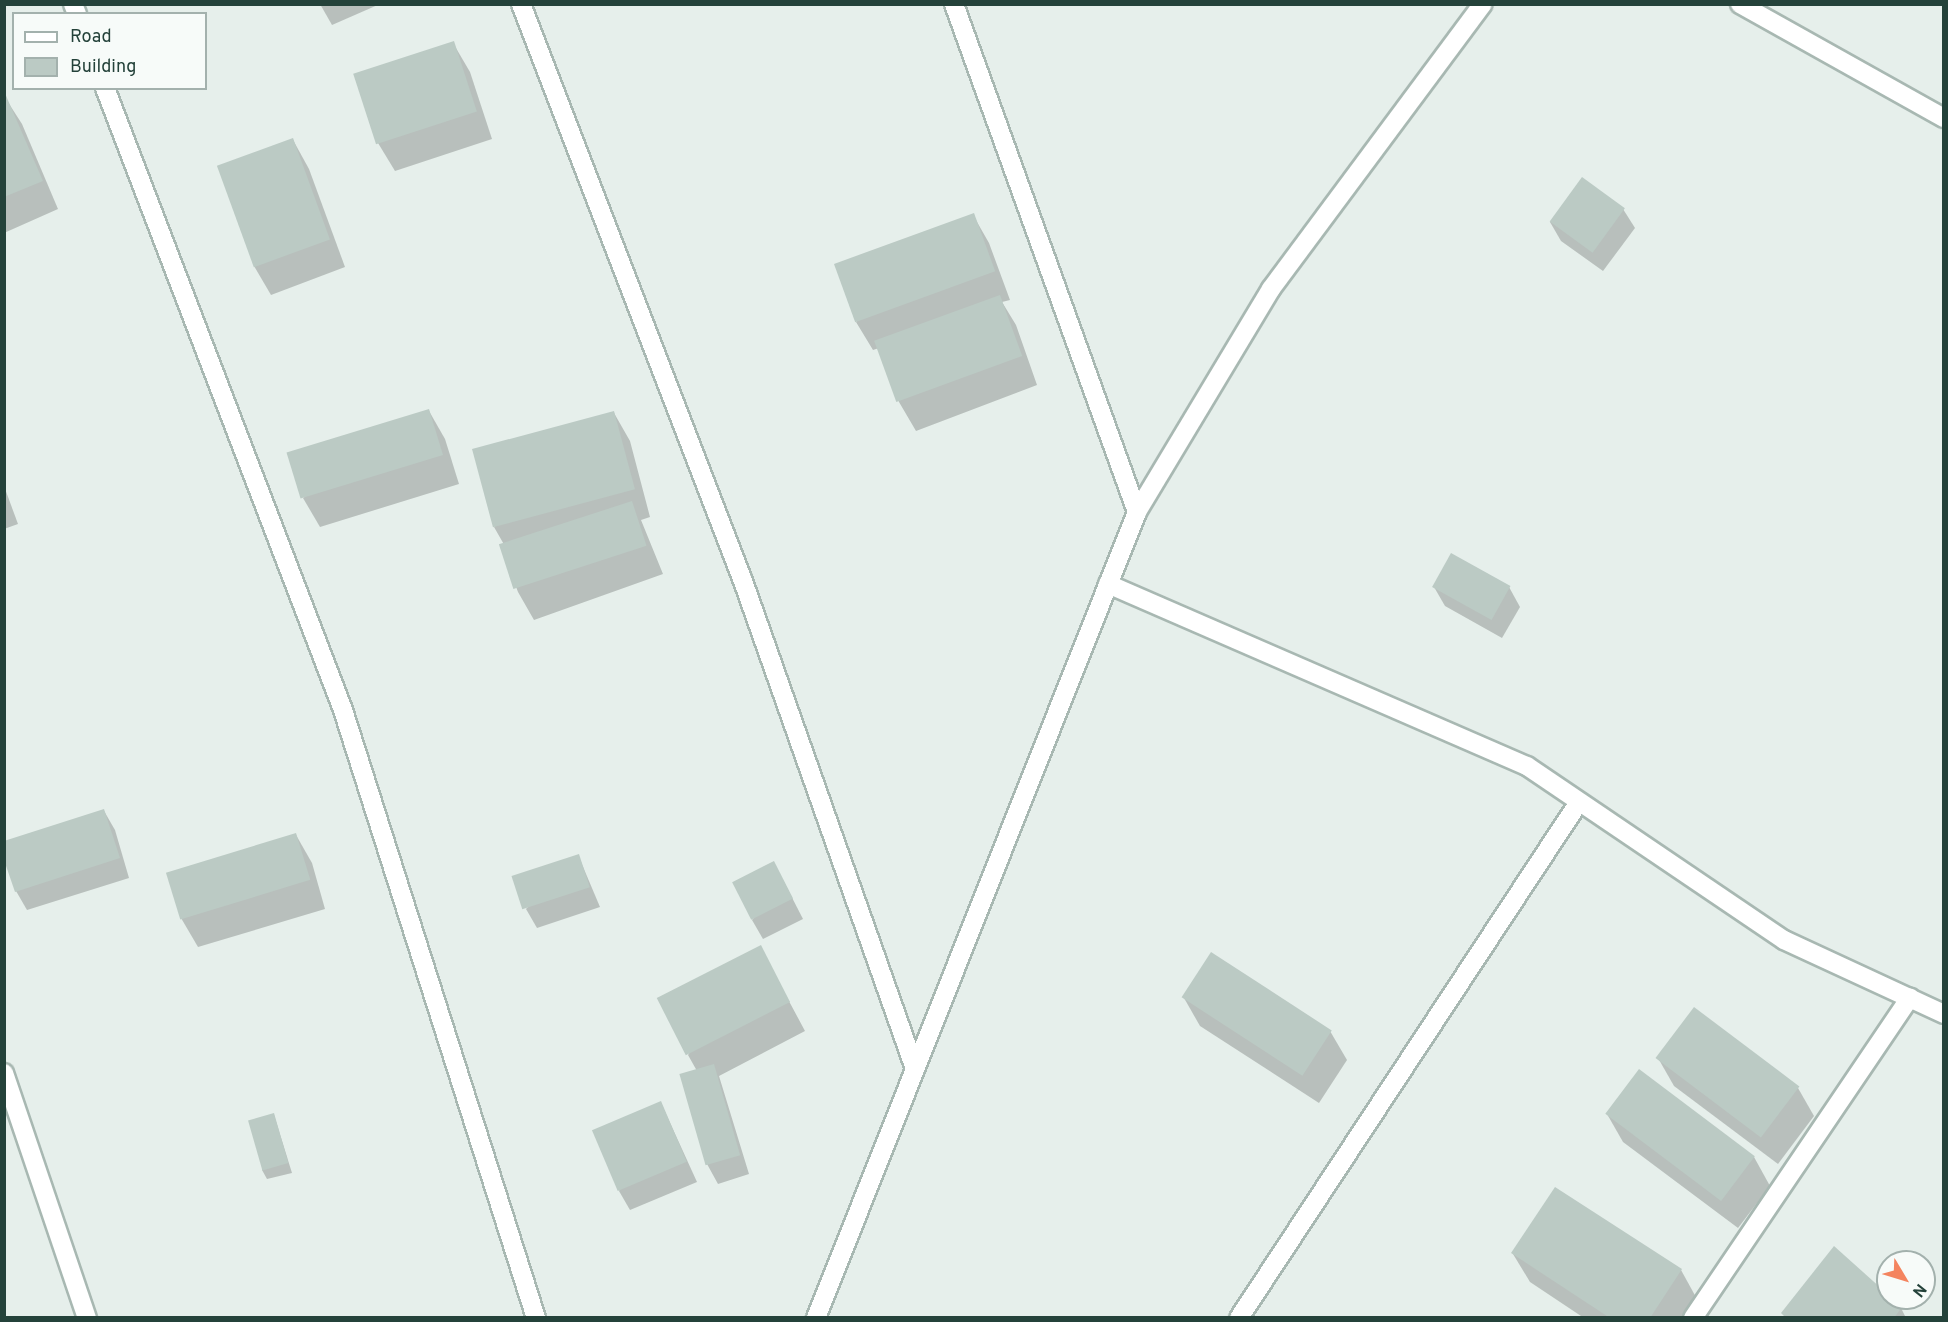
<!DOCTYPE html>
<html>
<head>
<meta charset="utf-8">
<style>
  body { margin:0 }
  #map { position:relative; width:1948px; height:1322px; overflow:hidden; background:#e6efeb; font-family:Overpass,sans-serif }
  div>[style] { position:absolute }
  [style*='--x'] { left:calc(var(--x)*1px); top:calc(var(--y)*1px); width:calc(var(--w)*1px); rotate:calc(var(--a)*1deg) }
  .shadow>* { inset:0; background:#0003 }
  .building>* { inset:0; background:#bbcac4; transform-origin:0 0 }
  .roads { filter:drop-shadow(2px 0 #a8b8b2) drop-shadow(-2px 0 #a8b8b2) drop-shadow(0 2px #a8b8b2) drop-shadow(0 -2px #a8b8b2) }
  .street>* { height:18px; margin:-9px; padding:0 9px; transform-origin:9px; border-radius:9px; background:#fff }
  span { translate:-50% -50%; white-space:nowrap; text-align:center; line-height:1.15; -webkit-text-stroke:4.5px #f7fbf9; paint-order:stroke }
  .frame { position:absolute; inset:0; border:6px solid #24423a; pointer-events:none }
  .legend { position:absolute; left:12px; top:12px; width:195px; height:78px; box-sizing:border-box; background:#f7fbf9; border:2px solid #a3b1ad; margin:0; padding:8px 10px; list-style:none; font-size:18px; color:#24423a }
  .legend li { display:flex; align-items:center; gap:12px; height:30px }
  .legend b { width:30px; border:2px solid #a3b1ad }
  .north { position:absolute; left:1876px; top:1250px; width:60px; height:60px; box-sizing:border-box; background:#f7fbf9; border:2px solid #a3b1ad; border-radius:50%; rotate:128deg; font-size:16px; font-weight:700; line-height:24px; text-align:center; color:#24423a }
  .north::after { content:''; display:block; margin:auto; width:21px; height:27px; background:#f4845f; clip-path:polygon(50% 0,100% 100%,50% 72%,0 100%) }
</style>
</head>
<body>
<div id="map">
  <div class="shadow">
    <i style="clip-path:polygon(320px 4px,380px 4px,332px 25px)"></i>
    <i style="clip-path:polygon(453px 43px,470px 72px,492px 139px,395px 171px,378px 143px,356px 76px)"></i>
    <i style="clip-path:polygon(4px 96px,22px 124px,58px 209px,4px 233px)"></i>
    <i style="clip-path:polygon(293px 140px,309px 169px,345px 267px,271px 295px,254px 266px)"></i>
    <i style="clip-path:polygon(1623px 209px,1635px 228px,1603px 271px,1561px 241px,1550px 222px)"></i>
    <i style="clip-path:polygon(973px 215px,989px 243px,1010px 300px,1002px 302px,1016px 325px,1037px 385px,916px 431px,899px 402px,879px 348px,873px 350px,856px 322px)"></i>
    <i style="clip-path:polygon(429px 411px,445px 439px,459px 484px,320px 527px,303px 498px)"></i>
    <i style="clip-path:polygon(614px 413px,630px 441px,650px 517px,641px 520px,663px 574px,534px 620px,518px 592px,502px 550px,506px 548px,494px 527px)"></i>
    <i style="clip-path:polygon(4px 486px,18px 524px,4px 529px)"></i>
    <i style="clip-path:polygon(1452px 555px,1509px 587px,1520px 607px,1502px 638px,1445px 606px,1434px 587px)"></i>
    <i style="clip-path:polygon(104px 811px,115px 830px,129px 878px,27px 910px,16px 891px)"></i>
    <i style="clip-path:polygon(296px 835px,312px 863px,325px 909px,198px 947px,181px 918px)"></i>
    <i style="clip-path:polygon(578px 855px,600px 907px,537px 928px,526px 909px)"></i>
    <i style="clip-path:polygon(784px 882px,803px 919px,763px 939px,752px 920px)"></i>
    <i style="clip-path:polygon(760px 947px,805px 1031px,719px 1076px,749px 1174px,718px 1184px,707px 1164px,697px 1071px,688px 1055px)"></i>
    <i style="clip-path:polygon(1184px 998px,1330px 1031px,1347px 1060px,1319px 1103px,1200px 1026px)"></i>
    <i style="clip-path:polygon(1658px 1058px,1798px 1088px,1814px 1116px,1778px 1164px,1674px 1086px)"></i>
    <i style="clip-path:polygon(661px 1103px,697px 1182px,630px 1210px,619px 1191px)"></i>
    <i style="clip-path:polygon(1607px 1114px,1754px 1157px,1770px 1186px,1738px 1228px,1623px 1142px)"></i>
    <i style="clip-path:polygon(274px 1115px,292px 1173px,267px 1179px,262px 1170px)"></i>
    <i style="clip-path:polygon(1513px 1254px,1681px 1270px,1697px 1299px,1685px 1318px,1584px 1318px,1530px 1282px)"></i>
    <i style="clip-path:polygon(1901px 1308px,1906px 1318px,1785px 1318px,1783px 1313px)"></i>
  </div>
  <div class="building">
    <i style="left:454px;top:41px;width:74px;height:106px;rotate:72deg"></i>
    <i style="clip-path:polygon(4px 91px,43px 181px,4px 197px)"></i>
    <i style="left:293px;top:138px;width:108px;height:81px;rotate:70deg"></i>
    <i style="left:1582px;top:177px;width:53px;height:55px;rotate:36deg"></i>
    <i style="left:974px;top:213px;width:62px;height:149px;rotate:70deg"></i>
    <i style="left:1000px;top:295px;width:65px;height:134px;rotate:70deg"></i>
    <i style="left:429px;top:409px;width:48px;height:149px;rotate:73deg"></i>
    <i style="left:614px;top:411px;width:81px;height:147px;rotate:75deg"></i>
    <i style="left:632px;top:501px;width:47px;height:140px;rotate:72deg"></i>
    <i style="left:1451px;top:553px;width:68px;height:39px;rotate:29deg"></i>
    <i style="clip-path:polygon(104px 809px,120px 858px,15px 892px,4px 860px,4px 841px)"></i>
    <i style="left:296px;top:833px;width:49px;height:136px;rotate:73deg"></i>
    <i style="left:579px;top:854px;width:35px;height:71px;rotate:72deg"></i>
    <i style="left:774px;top:861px;width:42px;height:47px;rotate:63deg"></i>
    <i style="left:761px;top:945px;width:64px;height:117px;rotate:63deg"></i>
    <i style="left:1211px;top:952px;width:144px;height:54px;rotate:33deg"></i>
    <i style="left:1694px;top:1007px;width:132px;height:64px;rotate:37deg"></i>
    <i style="left:714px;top:1064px;width:95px;height:36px;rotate:74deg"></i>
    <i style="left:1639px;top:1069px;width:145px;height:56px;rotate:37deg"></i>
    <i style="left:661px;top:1101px;width:66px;height:75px;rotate:67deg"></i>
    <i style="left:274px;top:1113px;width:52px;height:27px;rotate:74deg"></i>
    <i style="clip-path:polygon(1555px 1187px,1682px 1269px,1650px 1318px,1610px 1318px,1511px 1253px)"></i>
    <i style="clip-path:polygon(1834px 1246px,1902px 1307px,1894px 1318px,1786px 1318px,1781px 1313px)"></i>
  </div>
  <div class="roads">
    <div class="street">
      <i style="--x:73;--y:4;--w:11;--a:68"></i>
      <i style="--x:521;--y:4;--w:618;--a:68.96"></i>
      <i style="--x:743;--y:581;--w:517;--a:70.58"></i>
      <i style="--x:954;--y:4;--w:540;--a:70.19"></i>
      <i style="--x:1740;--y:4;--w:234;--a:29.2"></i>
      <i style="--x:105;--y:88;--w:666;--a:69.06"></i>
      <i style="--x:343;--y:710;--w:638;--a:72.39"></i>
      <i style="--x:1108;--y:584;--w:457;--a:23.5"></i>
      <i style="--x:1527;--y:766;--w:310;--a:34.1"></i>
      <i style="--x:1784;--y:940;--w:176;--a:24.8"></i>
      <i style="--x:4;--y:1073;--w:259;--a:71.3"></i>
      <i style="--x:816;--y:1318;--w:868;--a:-68.28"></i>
      <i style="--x:1137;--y:512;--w:260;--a:-59"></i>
      <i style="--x:1271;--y:289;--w:355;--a:-53.4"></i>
      <i style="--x:1239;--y:1318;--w:618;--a:-56.62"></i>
      <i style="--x:1693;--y:1318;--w:387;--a:-55.9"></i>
    </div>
  </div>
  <div class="frame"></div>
  <ul class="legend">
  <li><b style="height:8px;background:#fff"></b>Road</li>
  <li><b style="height:16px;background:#bbcac4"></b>Building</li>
  </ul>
  <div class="north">N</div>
</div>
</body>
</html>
